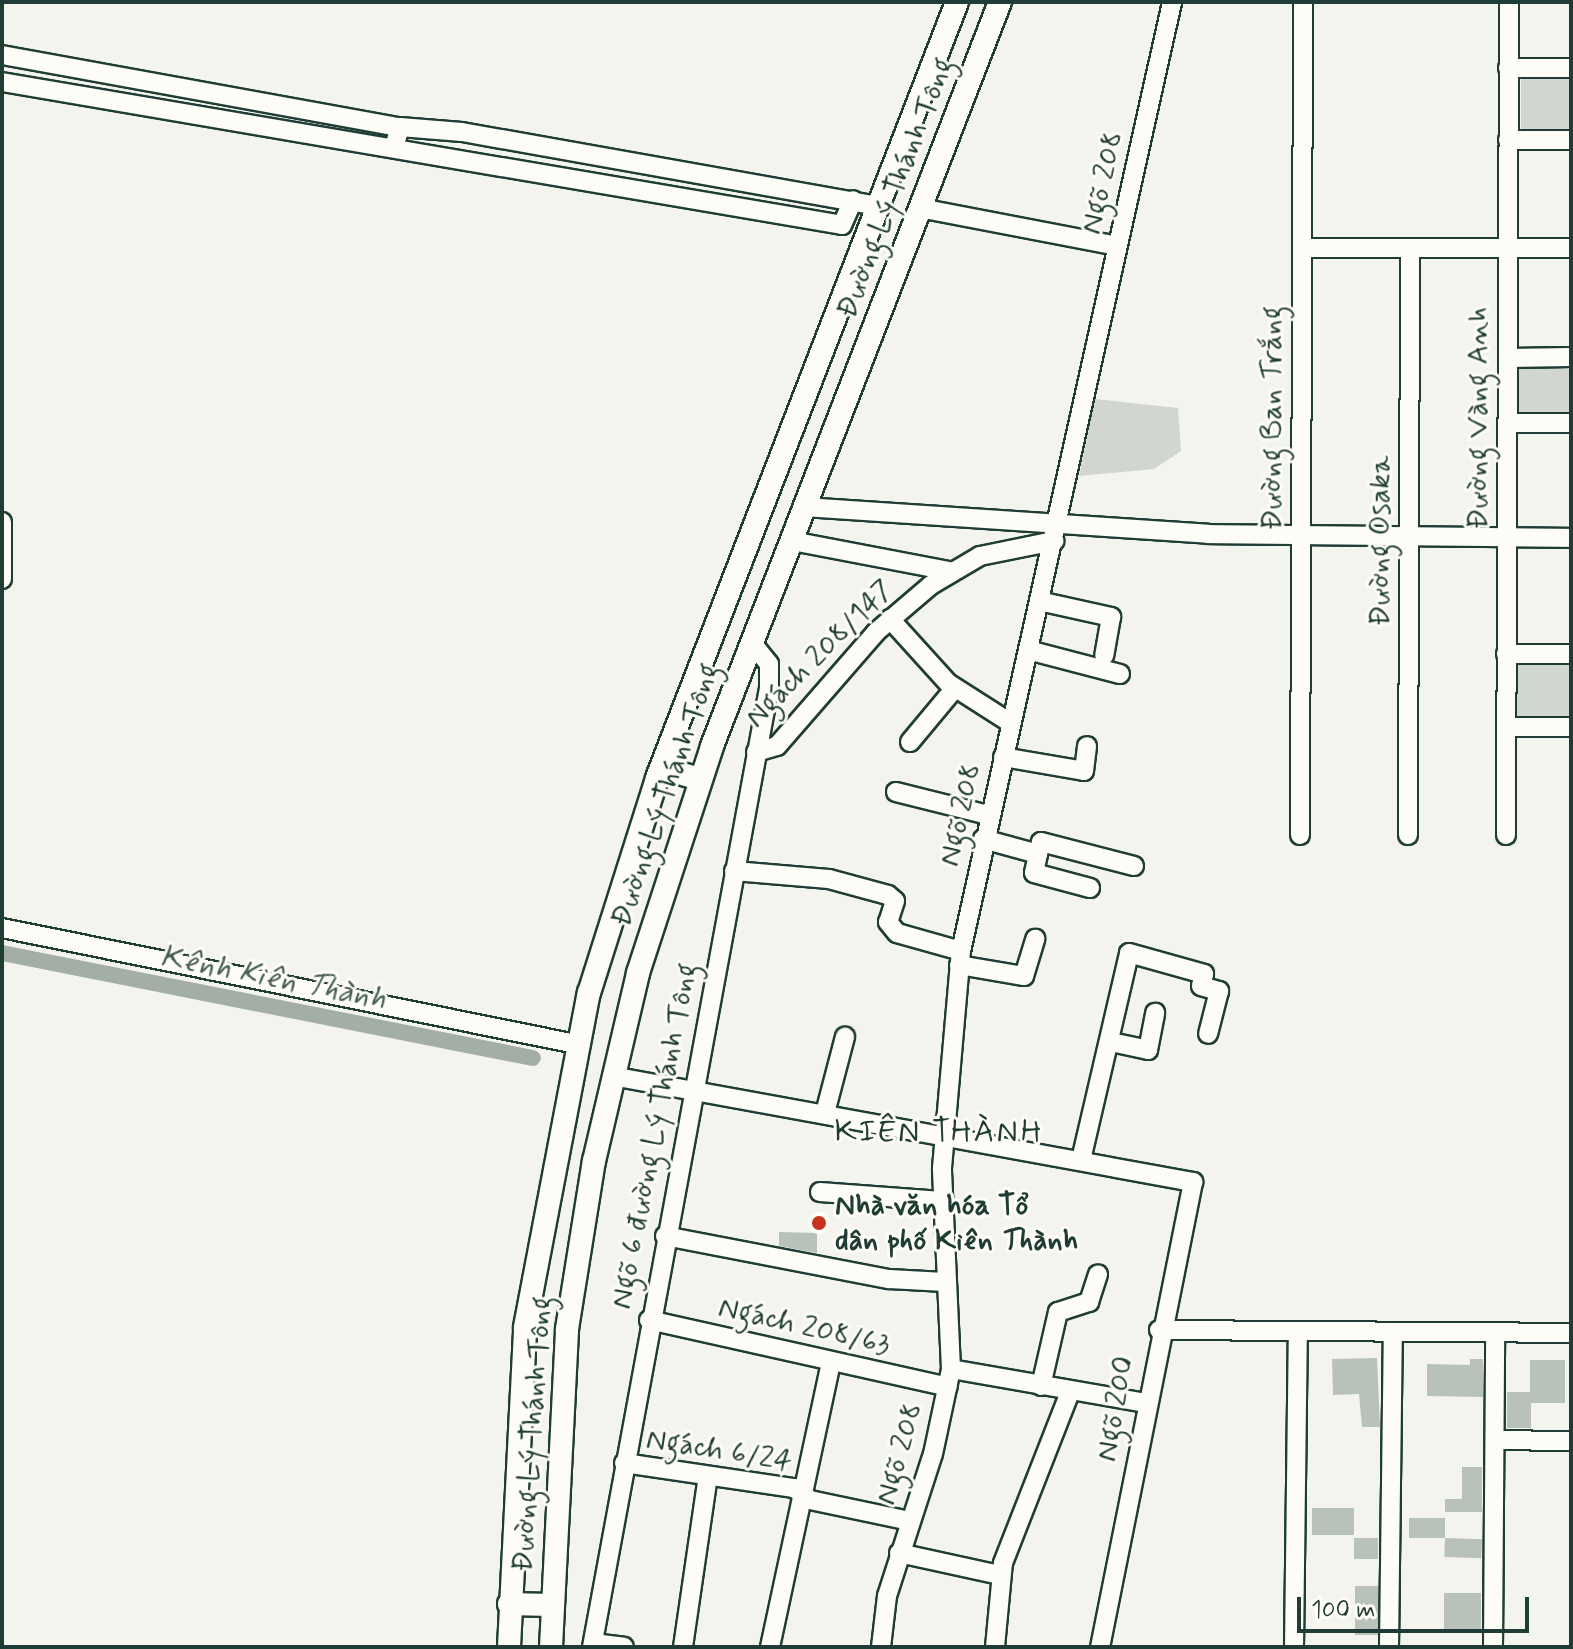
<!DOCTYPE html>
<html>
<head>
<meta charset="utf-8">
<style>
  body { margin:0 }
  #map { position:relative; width:1573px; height:1649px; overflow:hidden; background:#f4f4ef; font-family:Mynerve,sans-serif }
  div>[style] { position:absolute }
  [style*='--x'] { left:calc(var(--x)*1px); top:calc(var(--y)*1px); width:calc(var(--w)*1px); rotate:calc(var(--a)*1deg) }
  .green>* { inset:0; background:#d1d6d1; transform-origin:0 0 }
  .canal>* { height:16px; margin:-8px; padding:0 8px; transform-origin:8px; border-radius:8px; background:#a3aea7 }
  .building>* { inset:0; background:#b9c1bb; transform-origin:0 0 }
  .roads { filter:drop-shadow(2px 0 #1f3d34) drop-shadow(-2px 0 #1f3d34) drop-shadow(0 2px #1f3d34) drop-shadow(0 -2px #1f3d34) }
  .minor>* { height:18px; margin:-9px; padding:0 9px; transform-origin:9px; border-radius:9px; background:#fdfcf7 }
  .major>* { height:22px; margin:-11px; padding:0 11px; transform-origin:11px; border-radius:11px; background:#fdfcf7 }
  .dots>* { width:22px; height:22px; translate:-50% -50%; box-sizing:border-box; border:4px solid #fdfcf7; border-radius:50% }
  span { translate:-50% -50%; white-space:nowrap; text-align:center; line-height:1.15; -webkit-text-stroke:6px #fdfcf7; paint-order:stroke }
  .street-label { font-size:30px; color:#1f3d34 }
  .poi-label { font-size:30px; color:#1f3d34; font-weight:700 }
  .left { translate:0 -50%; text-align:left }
  .water-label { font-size:32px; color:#475f56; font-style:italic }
  .neighbourhood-label { font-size:32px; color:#1f3d34; letter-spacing:2px }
  .frame { position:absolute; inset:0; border:4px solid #1f3d34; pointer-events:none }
  .scale { position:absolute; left:1297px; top:1597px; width:232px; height:36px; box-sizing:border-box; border:4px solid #1f3d34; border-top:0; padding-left:10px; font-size:24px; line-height:28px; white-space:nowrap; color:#1f3d34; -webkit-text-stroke:6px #fdfcf7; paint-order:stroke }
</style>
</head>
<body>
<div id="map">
  <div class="green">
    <i style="left:1521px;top:77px;width:50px;height:54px"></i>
    <i style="left:1571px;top:357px;width:66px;height:63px;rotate:90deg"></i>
    <i style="clip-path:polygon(1095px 399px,1178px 408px,1181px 451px,1154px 469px,1079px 476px)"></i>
    <i style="left:1506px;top:653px;width:65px;height:74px"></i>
  </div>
  <div class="canal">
    <i style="--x:2;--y:953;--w:541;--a:11.19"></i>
  </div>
  <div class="building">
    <i style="clip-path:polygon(779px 1232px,817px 1233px,817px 1253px,779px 1246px)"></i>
    <i style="clip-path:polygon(1377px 1358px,1380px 1427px,1362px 1427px,1359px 1394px,1333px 1395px,1332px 1359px)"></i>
    <i style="clip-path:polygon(1470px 1359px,1483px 1359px,1483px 1397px,1427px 1396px,1427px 1364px,1470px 1365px)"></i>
    <i style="clip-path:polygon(1530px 1360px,1565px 1360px,1565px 1403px,1531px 1403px,1531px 1428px,1507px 1428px,1507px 1392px,1530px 1392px)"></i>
    <i style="clip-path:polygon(1462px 1467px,1482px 1467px,1482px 1512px,1445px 1512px,1445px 1499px,1462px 1499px)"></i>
    <i style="left:1354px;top:1508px;width:27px;height:42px;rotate:90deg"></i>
    <i style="left:1409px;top:1518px;width:36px;height:20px"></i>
    <i style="left:1378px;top:1538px;width:21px;height:24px;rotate:90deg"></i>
    <i style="left:1445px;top:1538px;width:37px;height:19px;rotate:2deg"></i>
    <i style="left:1355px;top:1586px;width:23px;height:49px"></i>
    <i style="left:1444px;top:1593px;width:37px;height:40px"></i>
  </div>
  <div class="roads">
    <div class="minor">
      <i style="--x:2;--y:55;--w:404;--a:10.3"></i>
      <i style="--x:1508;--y:68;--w:63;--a:0"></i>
      <i style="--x:2;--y:82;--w:852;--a:9.66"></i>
      <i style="--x:842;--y:225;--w:27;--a:-66"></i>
      <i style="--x:1508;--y:140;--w:63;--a:0"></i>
      <i style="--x:394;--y:147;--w:21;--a:-73"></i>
      <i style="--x:400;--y:127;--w:62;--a:4.6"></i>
      <i style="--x:462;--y:132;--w:423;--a:10.1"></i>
      <i style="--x:920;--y:208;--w:201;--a:10.9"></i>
      <i style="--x:1302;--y:248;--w:269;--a:0"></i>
      <i style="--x:1508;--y:358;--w:63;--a:-0.9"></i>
      <i style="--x:1507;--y:423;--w:64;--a:0"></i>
      <i style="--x:804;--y:507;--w:405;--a:3.8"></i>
      <i style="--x:1208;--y:534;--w:363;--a:0.6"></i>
      <i style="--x:2;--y:522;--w:57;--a:90"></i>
      <i style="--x:792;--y:541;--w:160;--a:10.8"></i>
      <i style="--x:1039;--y:601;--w:74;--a:12.5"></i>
      <i style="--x:1111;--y:617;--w:39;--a:100"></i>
      <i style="--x:890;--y:619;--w:86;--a:47.8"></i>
      <i style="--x:948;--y:683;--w:72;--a:32.6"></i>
      <i style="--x:1028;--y:650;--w:95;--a:14.6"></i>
      <i style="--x:1506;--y:654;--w:65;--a:0"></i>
      <i style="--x:1506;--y:727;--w:65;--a:0"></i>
      <i style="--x:910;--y:742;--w:70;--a:-50.2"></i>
      <i style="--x:756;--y:752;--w:22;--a:-16"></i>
      <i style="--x:777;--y:746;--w:151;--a:-49"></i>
      <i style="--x:876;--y:632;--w:72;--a:-40.5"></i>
      <i style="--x:931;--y:585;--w:57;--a:-30.6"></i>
      <i style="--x:980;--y:556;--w:76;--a:-11.5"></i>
      <i style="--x:1003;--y:757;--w:82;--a:9.8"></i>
      <i style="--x:1084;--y:771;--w:25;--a:-83"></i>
      <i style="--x:896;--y:792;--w:95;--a:14"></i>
      <i style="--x:1300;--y:835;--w:833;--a:-89.79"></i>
      <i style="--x:1408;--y:835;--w:587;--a:-89.8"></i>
      <i style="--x:1506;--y:835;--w:833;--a:-89.79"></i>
      <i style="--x:983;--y:839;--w:57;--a:15.3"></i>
      <i style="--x:1038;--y:854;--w:12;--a:-76"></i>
      <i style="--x:1041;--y:842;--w:96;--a:14.5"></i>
      <i style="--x:1038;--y:854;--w:19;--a:102"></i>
      <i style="--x:1034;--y:873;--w:58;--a:15"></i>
      <i style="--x:734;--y:871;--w:95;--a:4.8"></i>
      <i style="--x:829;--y:879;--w:61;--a:15.2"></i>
      <i style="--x:888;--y:895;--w:9;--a:41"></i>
      <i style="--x:895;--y:901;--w:22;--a:108"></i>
      <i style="--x:888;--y:922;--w:14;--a:51"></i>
      <i style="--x:897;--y:933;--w:66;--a:15.7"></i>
      <i style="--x:2;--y:928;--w:586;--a:11.43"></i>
      <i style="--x:959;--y:965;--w:66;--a:9.6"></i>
      <i style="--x:1024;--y:976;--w:39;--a:-73"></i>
      <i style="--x:1111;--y:1042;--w:38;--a:12"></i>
      <i style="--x:1148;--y:1050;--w:38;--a:-79"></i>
      <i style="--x:612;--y:1076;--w:591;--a:10.34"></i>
      <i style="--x:1193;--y:1182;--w:474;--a:101.3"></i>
      <i style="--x:825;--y:1113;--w:79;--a:-75.3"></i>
      <i style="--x:1081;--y:1160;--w:212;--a:-76.9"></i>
      <i style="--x:1129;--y:953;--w:78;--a:15.6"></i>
      <i style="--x:1204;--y:974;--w:12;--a:104"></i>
      <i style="--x:1201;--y:986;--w:19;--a:16"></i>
      <i style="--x:1219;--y:991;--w:44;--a:104.3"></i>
      <i style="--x:820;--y:1192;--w:122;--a:4.2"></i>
      <i style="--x:665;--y:1236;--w:228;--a:10.9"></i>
      <i style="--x:889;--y:1279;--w:56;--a:3.1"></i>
      <i style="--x:649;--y:1320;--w:306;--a:12.6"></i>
      <i style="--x:1159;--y:1330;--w:412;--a:0.4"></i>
      <i style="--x:951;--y:1369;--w:197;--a:9.9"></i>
      <i style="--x:1041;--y:1386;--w:76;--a:-77.1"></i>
      <i style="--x:1058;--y:1312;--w:33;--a:-18"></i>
      <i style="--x:1089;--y:1302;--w:29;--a:-72"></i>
      <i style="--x:1495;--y:1440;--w:76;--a:0.8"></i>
      <i style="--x:624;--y:1463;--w:172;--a:8.4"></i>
      <i style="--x:794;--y:1488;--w:20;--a:37"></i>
      <i style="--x:810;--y:1500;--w:102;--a:11.9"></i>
      <i style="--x:899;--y:1553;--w:103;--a:12.3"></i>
      <i style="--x:593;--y:1643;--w:31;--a:7"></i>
      <i style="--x:592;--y:1647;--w:975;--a:-79.54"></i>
      <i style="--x:769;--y:688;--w:24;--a:-90"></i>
      <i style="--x:769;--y:664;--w:27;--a:-129"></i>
      <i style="--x:683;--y:1647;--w:173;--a:-81.7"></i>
      <i style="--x:770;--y:1647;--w:290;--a:-77.9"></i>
      <i style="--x:881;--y:1647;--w:51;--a:-83.3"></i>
      <i style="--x:887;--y:1596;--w:149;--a:-72.1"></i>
      <i style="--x:933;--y:1454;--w:87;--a:-78"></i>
      <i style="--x:951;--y:1369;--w:201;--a:-92.6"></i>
      <i style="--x:942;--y:1168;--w:218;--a:-85"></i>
      <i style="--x:961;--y:951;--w:972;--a:-77.46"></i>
      <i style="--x:995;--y:1647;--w:84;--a:-84.6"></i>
      <i style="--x:1003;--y:1563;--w:184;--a:-68.6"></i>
      <i style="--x:1294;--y:1647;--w:316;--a:-89.3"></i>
      <i style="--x:1389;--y:1647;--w:315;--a:-89.3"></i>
      <i style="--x:1493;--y:1647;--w:314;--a:-89.6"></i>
    </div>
    <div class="major">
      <i style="--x:661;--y:768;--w:41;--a:15.8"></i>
      <i style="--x:509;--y:1604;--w:42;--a:1.4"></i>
      <i style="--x:509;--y:1647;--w:320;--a:-87.1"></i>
      <i style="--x:525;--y:1327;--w:340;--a:-79.2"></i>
      <i style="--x:589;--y:993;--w:225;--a:-72.4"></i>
      <i style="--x:657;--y:778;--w:832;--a:-68.86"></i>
      <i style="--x:551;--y:1647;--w:318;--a:-87.1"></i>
      <i style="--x:567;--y:1329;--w:170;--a:-80.9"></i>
      <i style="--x:594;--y:1161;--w:193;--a:-76.8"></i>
      <i style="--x:638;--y:973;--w:239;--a:-71.9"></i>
      <i style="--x:712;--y:746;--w:798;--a:-68.84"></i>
    </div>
  </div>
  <div class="dots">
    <i style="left:819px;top:1223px;background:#c8321e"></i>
  </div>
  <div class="street-label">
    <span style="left:1103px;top:183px;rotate:-77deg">Ngõ 208</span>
    <span style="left:896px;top:188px;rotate:-69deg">Đường Lý Thánh Tông</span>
    <span style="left:1273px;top:418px;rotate:-90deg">Đường Ban Trắng</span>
    <span style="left:1479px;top:418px;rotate:-90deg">Đường Vàng Anh</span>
    <span style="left:1381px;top:541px;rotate:-90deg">Đường Osaka</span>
    <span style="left:820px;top:654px;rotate:-45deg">Ngách 208/147</span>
    <span style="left:666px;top:795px;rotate:-71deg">Đường Lý Thánh Tông</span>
    <span style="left:961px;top:815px;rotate:-77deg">Ngõ 208</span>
    <span style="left:655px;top:1136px;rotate:-79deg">Ngõ 6 đường Lý Thánh Tông</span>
    <span style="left:804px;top:1327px;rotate:13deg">Ngách 208/63</span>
    <span style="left:1116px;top:1409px;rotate:-80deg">Ngõ 200</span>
    <span style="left:533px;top:1434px;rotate:-86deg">Đường Lý Thánh Tông</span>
    <span style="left:719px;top:1451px;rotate:9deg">Ngách 6/24</span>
    <span style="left:900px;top:1454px;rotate:-74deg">Ngõ 208</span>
  </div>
  <div class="poi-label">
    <span class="left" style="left:835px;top:1223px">Nhà văn hóa Tổ<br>dân phố Kiên Thành</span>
  </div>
  <div class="water-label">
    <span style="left:273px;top:978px;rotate:11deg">Kênh Kiên Thành</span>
  </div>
  <div class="neighbourhood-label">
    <span style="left:939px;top:1132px">KIÊN THÀNH</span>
  </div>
  <div class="frame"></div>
  <div class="scale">100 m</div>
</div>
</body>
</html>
